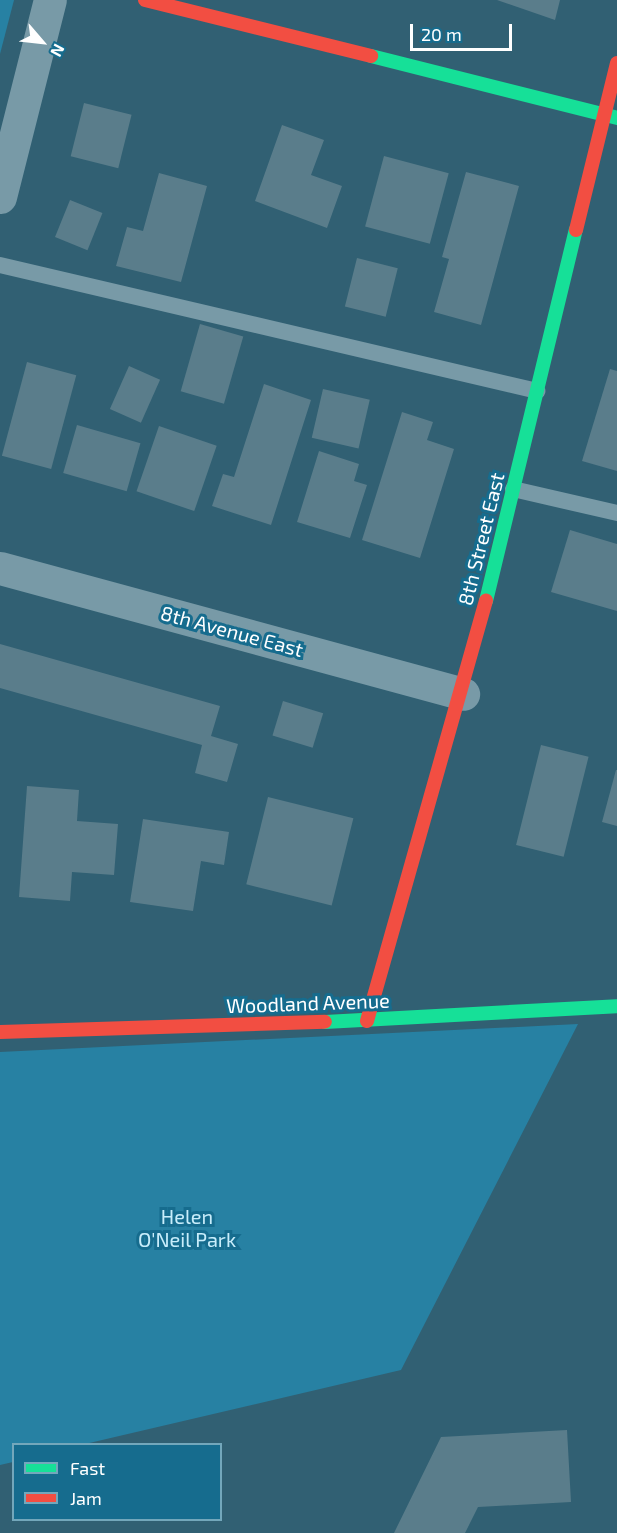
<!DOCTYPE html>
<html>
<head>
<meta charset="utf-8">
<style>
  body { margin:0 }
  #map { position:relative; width:617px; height:1533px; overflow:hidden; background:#316073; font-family:"Exo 2",sans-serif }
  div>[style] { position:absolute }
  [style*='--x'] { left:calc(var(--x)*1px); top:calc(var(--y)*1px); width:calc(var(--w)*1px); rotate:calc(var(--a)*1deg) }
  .green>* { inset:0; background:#2781a3 }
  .building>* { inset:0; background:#5a7d8b; transform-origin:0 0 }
  .lane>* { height:16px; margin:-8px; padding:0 8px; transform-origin:8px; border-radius:8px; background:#789aa7 }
  .street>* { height:33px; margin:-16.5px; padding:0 16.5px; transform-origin:16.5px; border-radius:16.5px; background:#789aa7 }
  .fast>* { height:14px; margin:-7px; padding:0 7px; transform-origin:7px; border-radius:7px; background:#16e098 }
  .jam>* { height:14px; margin:-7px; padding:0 7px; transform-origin:7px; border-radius:7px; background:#f24e42 }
  span { translate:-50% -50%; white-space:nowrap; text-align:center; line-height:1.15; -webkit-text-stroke:6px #166c8e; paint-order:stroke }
  .street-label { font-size:20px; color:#fff }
  .park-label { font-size:20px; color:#c8edfb }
  .legend { position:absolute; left:12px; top:1443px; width:210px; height:78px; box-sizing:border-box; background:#166c8e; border:2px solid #73a7bb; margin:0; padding:8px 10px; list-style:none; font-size:18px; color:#fff }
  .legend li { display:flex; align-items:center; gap:12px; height:30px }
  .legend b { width:30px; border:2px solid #73a7bb }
  .north { position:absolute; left:12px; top:12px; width:60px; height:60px; -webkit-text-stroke:4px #166c8e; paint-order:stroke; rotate:118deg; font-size:16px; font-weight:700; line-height:24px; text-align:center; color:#fff }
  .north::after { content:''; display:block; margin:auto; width:21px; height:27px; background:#fff; clip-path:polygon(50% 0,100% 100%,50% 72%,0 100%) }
  .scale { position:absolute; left:410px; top:24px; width:102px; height:27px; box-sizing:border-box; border:3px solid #fff; border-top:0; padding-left:8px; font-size:18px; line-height:21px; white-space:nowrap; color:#fff; -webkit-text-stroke:4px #166c8e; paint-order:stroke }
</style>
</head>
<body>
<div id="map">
  <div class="green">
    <i style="clip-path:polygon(0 0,14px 0,0 54px)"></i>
    <i style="clip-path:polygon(578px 1024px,401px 1370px,85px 1444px,14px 1444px,13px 1462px,0 1465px,0 1052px)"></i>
  </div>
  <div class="building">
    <i style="clip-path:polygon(497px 0,560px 0,555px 20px)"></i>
    <i style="left:84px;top:103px;width:49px;height:55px;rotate:14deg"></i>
    <i style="clip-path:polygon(282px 125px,324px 140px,311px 175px,342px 186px,327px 228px,255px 201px)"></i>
    <i style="left:384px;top:156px;width:67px;height:73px;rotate:15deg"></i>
    <i style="clip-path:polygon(466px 172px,519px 186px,481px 325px,434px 312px,449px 259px,442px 257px)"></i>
    <i style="clip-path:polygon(159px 173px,207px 186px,181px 282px,116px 266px,127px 227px,143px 231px)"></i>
    <i style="left:70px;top:200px;width:35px;height:40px;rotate:22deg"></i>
    <i style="left:357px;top:258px;width:42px;height:50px;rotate:14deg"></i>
    <i style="left:200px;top:324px;width:45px;height:70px;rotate:16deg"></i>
    <i style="left:27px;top:362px;width:51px;height:97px;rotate:15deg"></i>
    <i style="left:129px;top:366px;width:34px;height:47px;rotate:24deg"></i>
    <i style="clip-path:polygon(610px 369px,617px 371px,617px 471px,582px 461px)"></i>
    <i style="clip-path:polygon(264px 384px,311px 400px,271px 525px,212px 506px,223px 474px,234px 477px)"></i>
    <i style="left:323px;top:389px;width:48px;height:50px;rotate:13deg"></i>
    <i style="clip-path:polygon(402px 412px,433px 422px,427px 440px,454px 449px,420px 558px,362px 540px)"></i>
    <i style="left:77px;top:425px;width:66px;height:50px;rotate:16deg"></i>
    <i style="left:159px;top:426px;width:61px;height:69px;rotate:19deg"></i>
    <i style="clip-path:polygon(319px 451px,359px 464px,354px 481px,367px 485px,350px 538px,297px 522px)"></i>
    <i style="clip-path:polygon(570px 530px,617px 544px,617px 611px,551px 592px)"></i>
    <i style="clip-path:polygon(0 644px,220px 706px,211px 736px,238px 744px,227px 782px,195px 773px,202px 745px,0 688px)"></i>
    <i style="left:283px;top:701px;width:42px;height:36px;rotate:17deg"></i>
    <i style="left:541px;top:745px;width:49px;height:103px;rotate:14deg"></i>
    <i style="clip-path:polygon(616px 770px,617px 770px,617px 826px,602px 822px)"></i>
    <i style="clip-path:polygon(27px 786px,79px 790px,77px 821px,118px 824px,114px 875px,72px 872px,70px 901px,19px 897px)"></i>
    <i style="left:268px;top:797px;width:88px;height:90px;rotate:14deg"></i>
    <i style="clip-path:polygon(143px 819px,229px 832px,224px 865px,201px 861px,193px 911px,130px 902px)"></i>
    <i style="clip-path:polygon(567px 1430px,571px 1502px,478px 1507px,465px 1533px,394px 1533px,441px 1437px)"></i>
  </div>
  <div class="lane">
    <i style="--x:0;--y:265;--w:552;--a:13.2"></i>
    <i style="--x:513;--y:489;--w:107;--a:13"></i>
  </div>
  <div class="street">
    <i style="--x:0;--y:197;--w:203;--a:-75.8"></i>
    <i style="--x:0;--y:568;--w:480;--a:15.2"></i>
  </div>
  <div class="fast">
    <i style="--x:371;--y:56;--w:254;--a:14.1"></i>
    <i style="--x:486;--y:601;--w:382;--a:-76.4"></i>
    <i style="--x:325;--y:1022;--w:292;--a:-3.1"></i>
  </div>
  <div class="jam">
    <i style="--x:145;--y:0;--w:233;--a:13.9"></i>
    <i style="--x:576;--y:230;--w:172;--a:-76.2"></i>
    <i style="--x:367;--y:1021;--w:437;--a:-74.2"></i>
    <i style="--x:0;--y:1032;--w:325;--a:-1.8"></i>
  </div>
  <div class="street-label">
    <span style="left:481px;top:539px;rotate:-76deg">8th Street East</span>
    <span style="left:232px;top:631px;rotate:15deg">8th Avenue East</span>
    <span style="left:308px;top:1003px;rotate:-2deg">Woodland Avenue</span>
  </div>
  <div class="park-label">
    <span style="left:187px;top:1228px">Helen<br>O'Neil Park</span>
  </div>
  <ul class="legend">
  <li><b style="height:8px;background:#16e098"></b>Fast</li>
  <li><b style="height:8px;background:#f24e42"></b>Jam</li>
  </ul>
  <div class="north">N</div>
  <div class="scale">20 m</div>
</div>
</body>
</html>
